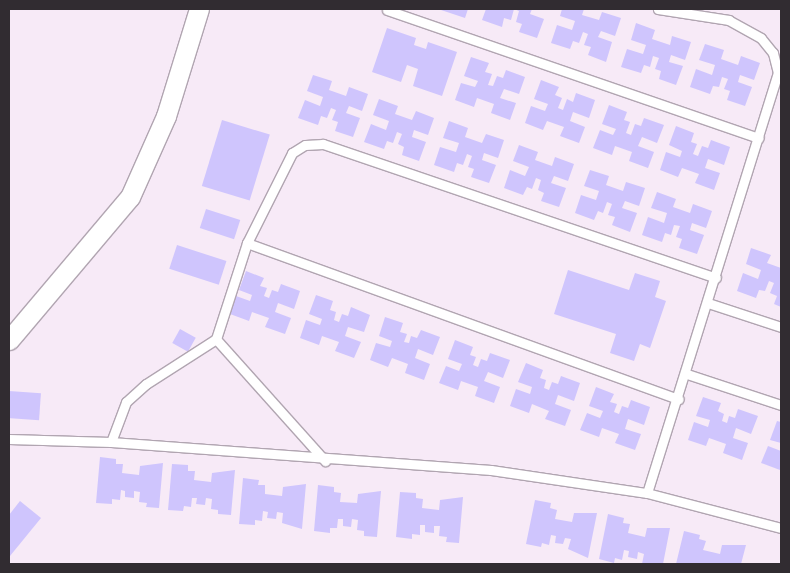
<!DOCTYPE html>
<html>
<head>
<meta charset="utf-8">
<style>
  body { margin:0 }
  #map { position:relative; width:790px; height:573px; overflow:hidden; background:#f7eaf7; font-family:Manrope,sans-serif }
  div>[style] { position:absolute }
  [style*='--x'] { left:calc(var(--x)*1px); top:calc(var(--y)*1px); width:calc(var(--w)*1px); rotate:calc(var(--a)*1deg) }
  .building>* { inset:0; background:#cfc5fd; transform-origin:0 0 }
  .roads { filter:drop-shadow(1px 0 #b1a5b1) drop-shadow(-1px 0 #b1a5b1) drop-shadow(0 1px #b1a5b1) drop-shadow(0 -1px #b1a5b1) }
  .service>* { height:9px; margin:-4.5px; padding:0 4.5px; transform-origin:4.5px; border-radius:4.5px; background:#fff }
  .minor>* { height:19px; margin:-9.5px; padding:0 9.5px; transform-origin:9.5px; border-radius:9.5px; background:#fff }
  span { translate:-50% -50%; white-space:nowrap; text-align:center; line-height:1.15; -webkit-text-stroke:5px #fefbfe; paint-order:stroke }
  .frame { position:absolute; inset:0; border:10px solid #312c31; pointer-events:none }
</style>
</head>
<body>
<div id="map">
  <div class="building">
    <i style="clip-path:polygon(438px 9px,468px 9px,465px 18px)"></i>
    <i style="clip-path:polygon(486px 9px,532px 9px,530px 14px,544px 19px,537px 38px,519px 32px,522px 24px,516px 22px,519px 11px,514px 9px,511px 20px,504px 18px,502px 27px,482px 20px)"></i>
    <i style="clip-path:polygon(562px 9px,584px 9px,582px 15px,599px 20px,602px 12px,621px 18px,615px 36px,601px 31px,598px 37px,612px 42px,606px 62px,588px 55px,591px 47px,584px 45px,588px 34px,583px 32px,579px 43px,573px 41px,570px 49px,551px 43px,557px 25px,572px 30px,575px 21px,560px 16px)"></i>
    <i style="clip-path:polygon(636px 23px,655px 30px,652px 39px,670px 45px,672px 36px,691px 42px,685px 60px,671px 55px,669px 62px,683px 66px,676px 85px,659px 79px,661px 71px,655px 69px,659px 58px,653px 56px,650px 67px,644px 65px,641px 73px,621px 67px,627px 49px,643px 54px,646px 45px,631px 40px)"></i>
    <i style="clip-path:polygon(387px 28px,416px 38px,414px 45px,426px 49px,428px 42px,457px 52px,442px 96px,413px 86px,418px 69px,407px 65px,401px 82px,372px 72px)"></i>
    <i style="clip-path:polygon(705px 44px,724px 50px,721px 59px,738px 65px,741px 56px,760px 63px,754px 80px,740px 75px,738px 82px,752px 87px,745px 106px,727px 100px,730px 91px,724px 89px,728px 79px,722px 77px,719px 87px,713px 86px,710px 94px,690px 87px,696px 69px,712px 75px,715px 65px,699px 60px)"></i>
    <i style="clip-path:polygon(471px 57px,489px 63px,485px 72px,492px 74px,488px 85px,493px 86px,497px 76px,503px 78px,506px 70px,525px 77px,519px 94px,504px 89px,500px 98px,516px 103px,510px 120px,491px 113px,494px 104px,477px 98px,474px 107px,455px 100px,461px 83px,475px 87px,478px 81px,464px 76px)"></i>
    <i style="clip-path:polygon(313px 75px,332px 81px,329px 90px,346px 96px,349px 87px,368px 94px,362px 111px,349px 106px,346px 113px,360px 118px,353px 137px,335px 131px,338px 122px,332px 120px,336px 110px,331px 108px,327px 118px,321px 116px,318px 125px,298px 118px,305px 100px,320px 106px,323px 97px,307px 91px)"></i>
    <i style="clip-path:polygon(541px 80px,559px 87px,555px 95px,562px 98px,558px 108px,563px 110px,567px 99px,573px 102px,576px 93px,595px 100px,589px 118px,573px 112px,570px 121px,585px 127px,579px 143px,560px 136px,564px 127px,547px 121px,543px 130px,525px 123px,531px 106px,545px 111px,548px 104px,534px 99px)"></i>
    <i style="clip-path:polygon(379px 99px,398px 106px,395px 114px,412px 120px,416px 111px,434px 118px,428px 135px,414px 130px,412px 137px,426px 142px,419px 161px,402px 155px,404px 147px,398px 144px,402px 134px,397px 132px,393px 143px,387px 141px,384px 149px,364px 142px,371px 124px,386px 130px,389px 121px,373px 115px)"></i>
    <i style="clip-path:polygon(609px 105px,627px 112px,624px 120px,630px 122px,626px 133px,631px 135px,635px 124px,641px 126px,644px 118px,664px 125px,657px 143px,642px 137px,638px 146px,654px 152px,648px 168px,629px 161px,632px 152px,615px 146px,612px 155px,593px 148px,600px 130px,613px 135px,616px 129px,602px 124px)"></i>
    <i style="left:222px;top:120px;width:50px;height:69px;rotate:17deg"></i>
    <i style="clip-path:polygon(449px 121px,468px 128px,465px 137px,482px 143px,486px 134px,504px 140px,498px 158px,484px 153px,482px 160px,496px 165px,489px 183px,471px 177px,474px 169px,468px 167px,472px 156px,467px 154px,463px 165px,457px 163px,454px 172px,434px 165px,440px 147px,456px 152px,459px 143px,443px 138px)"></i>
    <i style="clip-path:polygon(676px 126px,694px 133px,691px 142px,697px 144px,693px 154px,698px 156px,702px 146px,708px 148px,711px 140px,730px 147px,724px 165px,708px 159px,705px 168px,720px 173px,714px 190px,695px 183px,699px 174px,682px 168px,678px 177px,660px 170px,666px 152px,680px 157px,682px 151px,669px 145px)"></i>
    <i style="clip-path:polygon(519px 145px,538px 152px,535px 160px,552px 166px,555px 157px,574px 164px,568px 181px,554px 176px,551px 183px,566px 188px,559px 207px,541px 201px,544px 193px,538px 190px,541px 180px,536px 178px,532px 189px,527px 187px,523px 195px,504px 188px,510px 170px,525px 176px,529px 167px,513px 161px)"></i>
    <i style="clip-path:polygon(590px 170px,609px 176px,606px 185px,623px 191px,626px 182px,645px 188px,639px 206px,625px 201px,622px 208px,637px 213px,630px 232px,612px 225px,615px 217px,608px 215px,612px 204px,607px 202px,603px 213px,598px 211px,594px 220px,575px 213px,581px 195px,596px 200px,599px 191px,584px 186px)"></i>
    <i style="clip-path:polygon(657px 192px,676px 199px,673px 207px,690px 213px,693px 204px,712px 211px,706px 228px,692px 223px,690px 230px,704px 235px,697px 254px,679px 248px,682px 239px,676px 237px,680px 226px,674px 225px,671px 235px,665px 233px,662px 242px,642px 235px,648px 217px,664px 223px,667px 213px,651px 208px)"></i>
    <i style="left:206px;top:209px;width:36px;height:20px;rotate:18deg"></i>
    <i style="left:177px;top:245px;width:52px;height:25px;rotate:18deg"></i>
    <i style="clip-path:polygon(751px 248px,771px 255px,767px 263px,781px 268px,781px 307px,774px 304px,777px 296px,770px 293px,774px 283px,769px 281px,765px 291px,759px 290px,756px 298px,737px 291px,743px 273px,758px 279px,761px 270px,746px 264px)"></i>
    <i style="clip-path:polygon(568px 270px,629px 290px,635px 273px,660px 281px,655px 297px,666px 301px,650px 348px,640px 344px,634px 361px,610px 353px,616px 334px,554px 314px)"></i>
    <i style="clip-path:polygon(246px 271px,264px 278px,260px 286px,267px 288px,264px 296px,269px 298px,272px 290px,278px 292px,281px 284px,300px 291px,294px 309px,278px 303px,275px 312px,291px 318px,285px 334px,265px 327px,269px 318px,252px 312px,249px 321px,230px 314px,236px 296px,250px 301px,252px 295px,239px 290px)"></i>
    <i style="clip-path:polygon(316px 295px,333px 301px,330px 310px,336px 312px,334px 320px,339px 322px,342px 314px,348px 316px,351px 307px,370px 315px,364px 332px,348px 327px,345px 336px,361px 342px,354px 358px,335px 351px,339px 342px,322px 336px,319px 345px,300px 338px,306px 320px,320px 325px,322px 319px,309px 314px)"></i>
    <i style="clip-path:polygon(385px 317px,403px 323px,400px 332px,407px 334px,404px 342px,409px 343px,411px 336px,417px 338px,421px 330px,440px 337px,433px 355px,418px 349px,415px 358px,430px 364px,424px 380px,405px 373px,408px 364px,392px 358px,388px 367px,370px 360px,376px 343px,390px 347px,392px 341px,379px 336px)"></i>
    <i style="left:180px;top:329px;width:18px;height:16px;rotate:29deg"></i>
    <i style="clip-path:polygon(455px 340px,473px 347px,470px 355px,476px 357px,473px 365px,478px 367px,481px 359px,487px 361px,490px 353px,510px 360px,503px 378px,488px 372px,484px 381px,500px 387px,494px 403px,475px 396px,478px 387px,461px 381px,458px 390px,439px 383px,446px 366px,459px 371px,462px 364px,448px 359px)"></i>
    <i style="clip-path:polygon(526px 363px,543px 370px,540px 378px,546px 380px,544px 388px,549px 390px,552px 382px,558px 384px,561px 376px,580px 383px,574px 401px,558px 395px,555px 404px,571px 410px,565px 426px,545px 419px,549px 411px,532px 404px,529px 413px,510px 406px,516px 389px,530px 394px,532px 387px,518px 382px)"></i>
    <i style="clip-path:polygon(596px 387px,614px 394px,610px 402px,617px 404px,614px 412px,619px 414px,622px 406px,628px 408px,631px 400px,650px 407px,644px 425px,628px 419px,625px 429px,641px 434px,635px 450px,615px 443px,619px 434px,602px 428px,599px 437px,580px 430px,587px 413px,600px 418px,603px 411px,589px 406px)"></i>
    <i style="left:9px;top:391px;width:32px;height:27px;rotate:4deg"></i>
    <i style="clip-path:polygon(703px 397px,721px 403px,718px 411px,724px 414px,722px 421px,727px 423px,729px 416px,735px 418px,738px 409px,758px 416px,751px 434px,736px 428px,733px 438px,748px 443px,742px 460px,723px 453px,726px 444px,709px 438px,706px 446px,688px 440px,694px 422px,708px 427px,710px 420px,696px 416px)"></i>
    <i style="clip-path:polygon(777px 421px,781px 422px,781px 443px,770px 440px)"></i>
    <i style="clip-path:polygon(768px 446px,781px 451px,780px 470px,761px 463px)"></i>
    <i style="clip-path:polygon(100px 457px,116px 459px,116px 464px,123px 464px,122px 473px,139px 475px,140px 466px,163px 463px,159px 508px,146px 507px,147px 503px,139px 502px,140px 492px,134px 491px,134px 498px,125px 497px,125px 491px,121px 490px,120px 500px,112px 499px,112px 504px,96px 503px)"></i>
    <i style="clip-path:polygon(172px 464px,188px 465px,188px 471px,195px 471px,194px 480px,211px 482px,212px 473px,235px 470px,231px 515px,218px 514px,218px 510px,211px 509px,212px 499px,206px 498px,205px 505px,196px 504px,197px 498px,192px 498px,191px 507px,184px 506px,183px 511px,168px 510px)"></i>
    <i style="clip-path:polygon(243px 478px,259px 480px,258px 485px,265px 485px,265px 494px,282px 496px,283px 487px,306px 484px,302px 529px,282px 523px,283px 513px,277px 512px,276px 519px,267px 518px,268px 512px,263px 511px,262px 521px,255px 520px,255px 525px,239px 524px)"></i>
    <i style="clip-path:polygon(318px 485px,334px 487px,334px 492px,341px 493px,340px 502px,357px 503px,358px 494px,381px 491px,377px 537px,364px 536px,364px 531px,357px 530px,358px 520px,352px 519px,351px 527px,343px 526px,343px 519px,338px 519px,337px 528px,330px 528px,330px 533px,314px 531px)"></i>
    <i style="clip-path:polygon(400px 492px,416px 493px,416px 498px,423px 499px,422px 508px,439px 510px,440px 500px,463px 497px,459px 543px,446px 542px,447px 537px,439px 536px,440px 526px,434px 526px,434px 533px,425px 532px,425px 525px,420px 525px,420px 535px,412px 534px,412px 539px,396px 537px)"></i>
    <i style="clip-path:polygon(535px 500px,551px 503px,550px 508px,557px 510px,555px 519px,572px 522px,574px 513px,597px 513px,588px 558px,568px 549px,571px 539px,565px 538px,563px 544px,555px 543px,556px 536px,551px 535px,549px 545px,542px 543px,541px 547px,526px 544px)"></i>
    <i style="clip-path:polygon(20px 501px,41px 518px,10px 556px,9px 515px)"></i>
    <i style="clip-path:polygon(608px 514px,624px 518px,623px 523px,630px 524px,628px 533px,645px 537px,647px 528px,670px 528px,663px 564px,642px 564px,644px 554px,638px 552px,637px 559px,628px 557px,629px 551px,624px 550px,622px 560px,615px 558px,614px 563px,599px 559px)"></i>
    <i style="clip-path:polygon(684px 531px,700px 535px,699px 539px,706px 541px,703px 550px,720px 554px,722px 545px,746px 545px,741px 564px,676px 564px)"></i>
  </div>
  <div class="roads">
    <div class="service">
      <i style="--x:387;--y:10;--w:393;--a:19"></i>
      <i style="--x:247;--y:243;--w:459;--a:19.9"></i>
      <i style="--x:708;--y:303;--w:77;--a:18.2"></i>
      <i style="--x:216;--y:339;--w:164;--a:48.2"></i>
      <i style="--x:687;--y:374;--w:99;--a:18.3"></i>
      <i style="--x:9;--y:439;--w:102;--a:1.7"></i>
      <i style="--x:111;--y:442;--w:381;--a:4.2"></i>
      <i style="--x:491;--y:470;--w:158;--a:8.4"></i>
      <i style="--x:647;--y:493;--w:138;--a:14.6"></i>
      <i style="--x:111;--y:442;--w:43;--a:-69.4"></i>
      <i style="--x:126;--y:402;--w:27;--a:-42"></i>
      <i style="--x:146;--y:384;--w:83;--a:-32.7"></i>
      <i style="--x:216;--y:339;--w:101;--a:-72.1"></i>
      <i style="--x:247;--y:243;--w:101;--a:-63.4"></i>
      <i style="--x:292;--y:153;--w:15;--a:-32"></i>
      <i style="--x:305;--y:145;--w:18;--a:-3"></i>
      <i style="--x:323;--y:144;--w:415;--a:18.8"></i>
      <i style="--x:647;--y:493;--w:440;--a:-72.7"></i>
      <i style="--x:778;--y:73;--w:21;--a:-104"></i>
      <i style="--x:773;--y:53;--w:19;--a:-129"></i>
      <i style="--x:761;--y:38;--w:37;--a:-151"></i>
      <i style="--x:729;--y:20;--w:72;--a:-171.2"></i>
    </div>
    <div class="minor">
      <i style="--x:9;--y:340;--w:187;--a:-49.8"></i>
      <i style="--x:130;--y:197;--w:89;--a:-66"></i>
      <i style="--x:166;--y:116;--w:112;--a:-72.9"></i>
    </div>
  </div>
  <div class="frame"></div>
</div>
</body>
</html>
